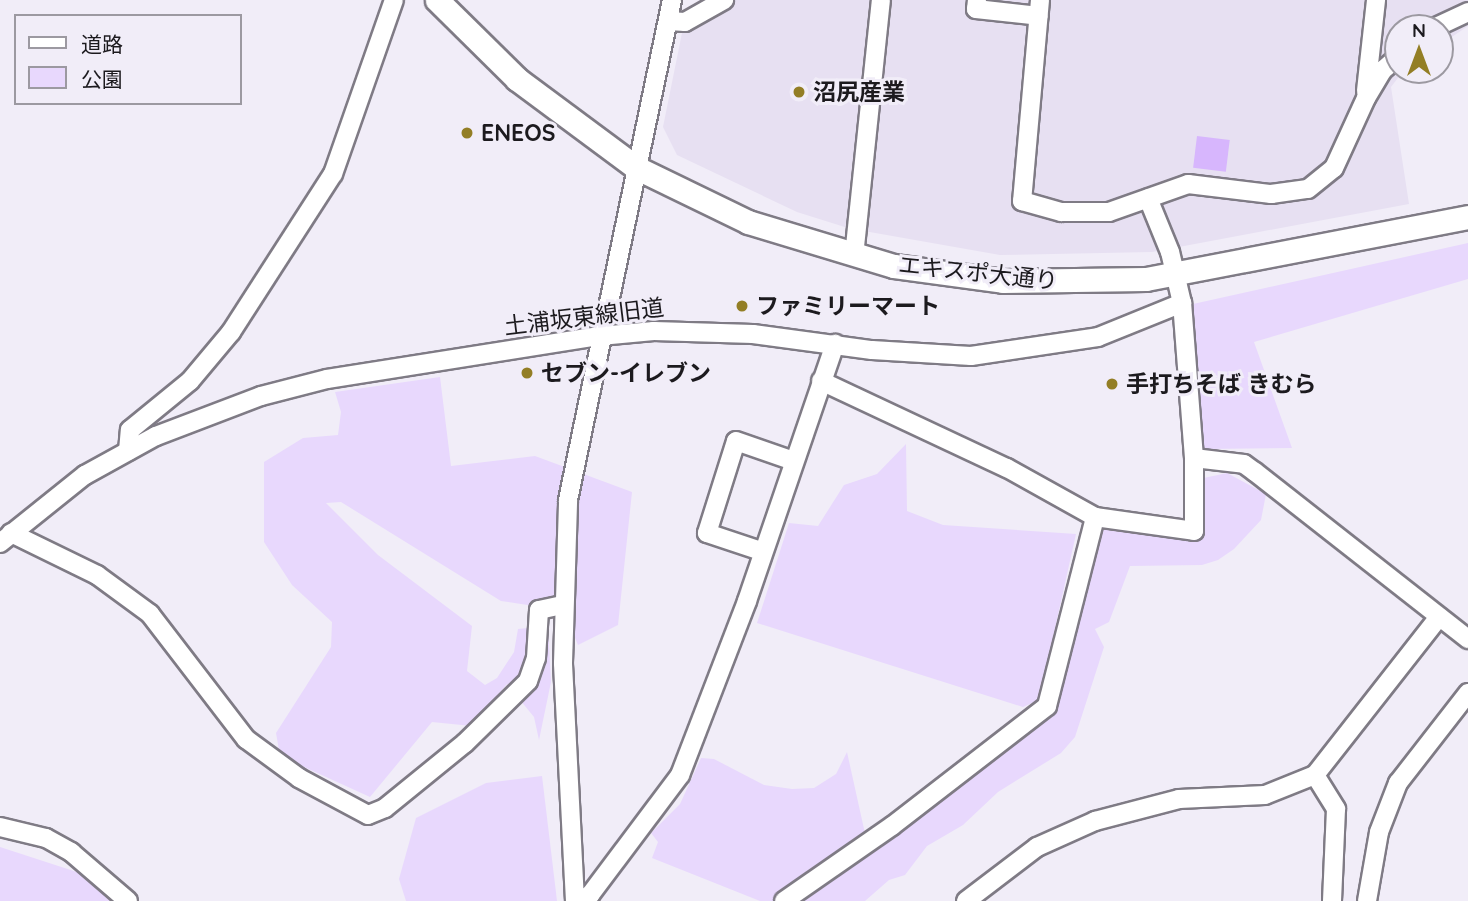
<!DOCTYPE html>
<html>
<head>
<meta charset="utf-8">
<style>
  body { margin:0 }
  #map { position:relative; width:1468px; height:901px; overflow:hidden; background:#f1edf8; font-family:Quicksand,"Noto Sans JP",sans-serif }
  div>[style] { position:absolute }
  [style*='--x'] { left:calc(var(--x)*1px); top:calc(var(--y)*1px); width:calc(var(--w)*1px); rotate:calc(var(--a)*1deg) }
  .built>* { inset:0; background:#e7e0f2 }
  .green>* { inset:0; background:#e8d8fd }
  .water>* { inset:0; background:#d7b6fd; transform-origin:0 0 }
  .roads { filter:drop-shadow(2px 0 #7f7b85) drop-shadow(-2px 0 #7f7b85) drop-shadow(0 2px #7f7b85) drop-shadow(0 -2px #7f7b85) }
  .minor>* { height:18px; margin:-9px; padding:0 9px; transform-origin:9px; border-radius:9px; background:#fff }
  .major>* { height:23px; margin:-11.5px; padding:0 11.5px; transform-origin:11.5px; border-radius:11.5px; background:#fff }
  .dots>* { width:19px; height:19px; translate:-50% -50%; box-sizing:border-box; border:4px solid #f1edf8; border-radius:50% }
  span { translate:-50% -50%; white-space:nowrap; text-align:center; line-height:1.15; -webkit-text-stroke:6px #f1edf8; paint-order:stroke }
  .poi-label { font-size:23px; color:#1c1a1e; font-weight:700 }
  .left { translate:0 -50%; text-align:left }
  .street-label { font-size:23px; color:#1c1a1e }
  .legend { position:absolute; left:14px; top:14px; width:228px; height:91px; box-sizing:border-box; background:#f1edf8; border:2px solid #9c99a1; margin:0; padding:9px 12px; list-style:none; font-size:21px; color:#1c1a1e }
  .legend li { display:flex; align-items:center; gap:14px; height:35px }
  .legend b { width:35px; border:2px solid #9c99a1 }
  .north { position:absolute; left:1384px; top:14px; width:70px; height:70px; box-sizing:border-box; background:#f1edf8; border:2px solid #9c99a1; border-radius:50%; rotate:0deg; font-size:19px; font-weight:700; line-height:28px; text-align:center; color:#1c1a1e }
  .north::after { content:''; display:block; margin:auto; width:24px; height:32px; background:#937e25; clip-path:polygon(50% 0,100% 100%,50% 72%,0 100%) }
</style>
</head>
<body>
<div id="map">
  <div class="built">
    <i style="clip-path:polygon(731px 0,877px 0,851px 229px,797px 212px,677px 155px,663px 127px,683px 28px)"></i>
    <i style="clip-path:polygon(888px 0,1468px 0,1468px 26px,1440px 45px,1440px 28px,1398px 28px,1398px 70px,1404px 70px,1391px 87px,1409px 204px,1152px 252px,1000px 255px,864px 231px)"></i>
  </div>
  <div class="green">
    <i style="clip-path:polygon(1468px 243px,1468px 279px,1254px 342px,1292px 448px,1204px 449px,1193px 304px)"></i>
    <i style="clip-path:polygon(440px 377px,451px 466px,535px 456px,632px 492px,618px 625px,578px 645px,573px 633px,572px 601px,534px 606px,501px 601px,341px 502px,326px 503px,378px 555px,472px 626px,467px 671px,485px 685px,497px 678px,514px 652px,518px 629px,548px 626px,551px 682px,539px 740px,534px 717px,507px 684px,472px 726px,432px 722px,370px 797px,280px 756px,276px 733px,331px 647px,332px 622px,292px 585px,264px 542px,264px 462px,303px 438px,338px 435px,341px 412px,335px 392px)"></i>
    <i style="clip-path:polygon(906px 444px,907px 511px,943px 525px,1076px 534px,1039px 700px,1023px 707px,757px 623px,789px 523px,818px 526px,844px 485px,877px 474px)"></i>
    <i style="clip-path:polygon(1227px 473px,1266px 494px,1261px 520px,1234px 549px,1218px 560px,1202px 565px,1130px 566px,1109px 622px,1095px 629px,1104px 647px,1075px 737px,1061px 753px,998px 792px,963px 825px,927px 846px,905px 875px,889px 880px,865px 901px,760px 901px,652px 858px,658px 842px,651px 833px,680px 804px,701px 758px,714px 759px,764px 785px,792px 789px,814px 788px,836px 774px,847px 752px,868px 847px,1050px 710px,1059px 695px,1088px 561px,1102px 524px,1181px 535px,1199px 479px)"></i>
    <i style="clip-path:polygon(542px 776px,557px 901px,406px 901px,399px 879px,416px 818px,486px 783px)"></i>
    <i style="clip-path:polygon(0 847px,86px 875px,113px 901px,0 901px)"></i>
  </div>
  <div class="water">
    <i style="left:1197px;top:136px;width:33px;height:32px;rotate:7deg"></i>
  </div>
  <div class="roads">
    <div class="minor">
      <i style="--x:977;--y:0;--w:9;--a:96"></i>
      <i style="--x:976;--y:9;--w:63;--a:6.3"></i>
      <i style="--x:1040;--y:0;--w:202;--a:95.1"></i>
      <i style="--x:1022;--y:201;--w:41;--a:15.8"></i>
      <i style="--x:1061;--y:212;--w:48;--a:0"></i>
      <i style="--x:1109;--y:212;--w:84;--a:-19.5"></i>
      <i style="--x:1188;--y:184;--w:84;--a:6.9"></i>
      <i style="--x:1271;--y:194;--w:37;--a:-8"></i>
      <i style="--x:1308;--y:189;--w:33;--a:-39"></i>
      <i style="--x:1334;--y:168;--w:77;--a:-65.4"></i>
      <i style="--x:1366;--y:98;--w:33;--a:-59"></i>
      <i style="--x:1383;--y:70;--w:20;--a:-41"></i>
      <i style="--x:668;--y:21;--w:17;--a:3"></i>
      <i style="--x:685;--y:22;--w:45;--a:-29.4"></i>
      <i style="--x:1434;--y:28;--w:38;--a:-25"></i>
      <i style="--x:1366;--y:91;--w:92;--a:-83.7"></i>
      <i style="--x:854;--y:256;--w:257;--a:-84"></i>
      <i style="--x:821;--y:381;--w:205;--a:25.1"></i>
      <i style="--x:1007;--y:468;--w:101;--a:29.1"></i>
      <i style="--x:1095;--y:517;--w:100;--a:8"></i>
      <i style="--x:1194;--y:531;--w:73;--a:-90"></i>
      <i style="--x:1194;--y:458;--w:155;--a:-94.4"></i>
      <i style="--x:128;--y:451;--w:21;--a:-85"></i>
      <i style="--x:130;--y:430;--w:77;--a:-39.2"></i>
      <i style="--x:190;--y:381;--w:64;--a:-50.1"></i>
      <i style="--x:231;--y:332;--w:188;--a:-57.2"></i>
      <i style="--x:333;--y:174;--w:184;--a:-70.7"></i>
      <i style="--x:1194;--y:458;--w:50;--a:6.8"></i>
      <i style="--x:1244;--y:464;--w:14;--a:36"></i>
      <i style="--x:1255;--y:472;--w:271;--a:38.1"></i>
      <i style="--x:11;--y:533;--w:96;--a:26"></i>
      <i style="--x:97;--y:575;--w:66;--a:36.3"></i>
      <i style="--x:150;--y:614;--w:158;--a:52.5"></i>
      <i style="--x:246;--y:739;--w:66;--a:36.3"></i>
      <i style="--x:299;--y:778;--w:78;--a:28.2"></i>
      <i style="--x:368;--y:815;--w:18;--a:-22"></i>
      <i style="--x:385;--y:808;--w:103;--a:-39.1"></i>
      <i style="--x:465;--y:743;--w:88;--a:-44.5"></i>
      <i style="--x:528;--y:681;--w:24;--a:-71"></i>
      <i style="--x:536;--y:658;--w:48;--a:-86.4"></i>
      <i style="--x:539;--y:610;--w:25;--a:-12"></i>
      <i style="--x:0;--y:543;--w:109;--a:-38.7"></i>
      <i style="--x:85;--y:475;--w:81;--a:-28.8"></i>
      <i style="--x:156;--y:436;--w:112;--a:-20.9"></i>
      <i style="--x:261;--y:396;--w:68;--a:-14.4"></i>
      <i style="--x:327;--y:379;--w:276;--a:-9"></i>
      <i style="--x:600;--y:336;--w:54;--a:-5.3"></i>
      <i style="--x:654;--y:331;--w:99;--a:1.7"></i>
      <i style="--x:753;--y:334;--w:120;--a:7.7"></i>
      <i style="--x:872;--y:350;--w:99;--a:3.5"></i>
      <i style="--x:971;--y:356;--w:128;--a:-8.5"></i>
      <i style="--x:1098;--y:337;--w:91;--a:-22"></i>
      <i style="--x:1182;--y:303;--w:52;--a:-103.2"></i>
      <i style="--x:1170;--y:252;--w:58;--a:-112.2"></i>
      <i style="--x:761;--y:551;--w:57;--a:-161.6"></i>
      <i style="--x:707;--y:533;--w:96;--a:-72.5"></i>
      <i style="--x:736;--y:441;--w:58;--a:19.1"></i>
      <i style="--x:1315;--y:775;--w:40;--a:58"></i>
      <i style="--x:1336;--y:809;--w:92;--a:92.5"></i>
      <i style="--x:0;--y:827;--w:47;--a:13.4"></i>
      <i style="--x:46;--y:838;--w:29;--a:29"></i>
      <i style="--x:71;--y:852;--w:75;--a:40.7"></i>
      <i style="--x:575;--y:901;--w:238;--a:-92.9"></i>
      <i style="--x:563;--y:663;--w:163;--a:-88.2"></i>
      <i style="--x:568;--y:500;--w:511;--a:-78.25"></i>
      <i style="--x:579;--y:901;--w:13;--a:-29"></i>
      <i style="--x:590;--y:895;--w:150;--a:-53.1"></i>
      <i style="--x:680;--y:775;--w:186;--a:-68.9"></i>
      <i style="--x:747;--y:601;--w:272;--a:-71.1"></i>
      <i style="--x:784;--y:901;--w:131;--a:-34.8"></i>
      <i style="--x:892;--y:826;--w:196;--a:-37.7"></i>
      <i style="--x:1047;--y:706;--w:195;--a:-75.7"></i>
      <i style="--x:966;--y:901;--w:89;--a:-37.3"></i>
      <i style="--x:1037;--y:847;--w:64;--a:-24.1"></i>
      <i style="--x:1095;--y:821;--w:87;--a:-14.7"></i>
      <i style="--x:1179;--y:799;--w:86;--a:-2.7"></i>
      <i style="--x:1265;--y:795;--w:54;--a:-21.8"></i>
      <i style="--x:1315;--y:775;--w:201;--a:-51.9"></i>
      <i style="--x:1367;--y:901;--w:70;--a:-80.1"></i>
      <i style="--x:1379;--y:832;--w:53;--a:-68.8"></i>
      <i style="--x:1398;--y:783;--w:114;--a:-52.1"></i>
    </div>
    <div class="major">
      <i style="--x:437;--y:0;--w:112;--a:44.6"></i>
      <i style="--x:517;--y:79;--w:149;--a:36.6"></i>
      <i style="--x:637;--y:168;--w:123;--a:25.9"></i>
      <i style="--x:748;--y:222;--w:152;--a:16.8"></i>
      <i style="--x:894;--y:266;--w:110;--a:7.8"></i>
      <i style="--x:1003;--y:281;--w:143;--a:-0.8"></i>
      <i style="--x:1146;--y:279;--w:328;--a:-10.9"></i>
    </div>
  </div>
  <div class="dots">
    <i style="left:799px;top:92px;background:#937e25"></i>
    <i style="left:467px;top:133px;background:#937e25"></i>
    <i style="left:742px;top:306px;background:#937e25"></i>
    <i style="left:527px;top:373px;background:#937e25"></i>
    <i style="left:1112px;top:384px;background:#937e25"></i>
  </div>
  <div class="poi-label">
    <span class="left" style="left:813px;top:92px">沼尻産業</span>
    <span class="left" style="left:481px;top:133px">ENEOS</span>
    <span class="left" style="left:756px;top:306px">ファミリーマート</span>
    <span class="left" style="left:541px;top:373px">セブン-イレブン</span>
    <span class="left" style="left:1126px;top:384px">手打ちそば きむら</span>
  </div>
  <div class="street-label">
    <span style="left:978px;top:273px;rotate:6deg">エキスポ大通り</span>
    <span style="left:584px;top:317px;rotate:-7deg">土浦坂東線旧道</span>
  </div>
  <ul class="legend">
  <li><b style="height:9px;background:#fff"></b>道路</li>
  <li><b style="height:19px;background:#e8d8fd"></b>公園</li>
  </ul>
  <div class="north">N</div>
</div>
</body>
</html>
